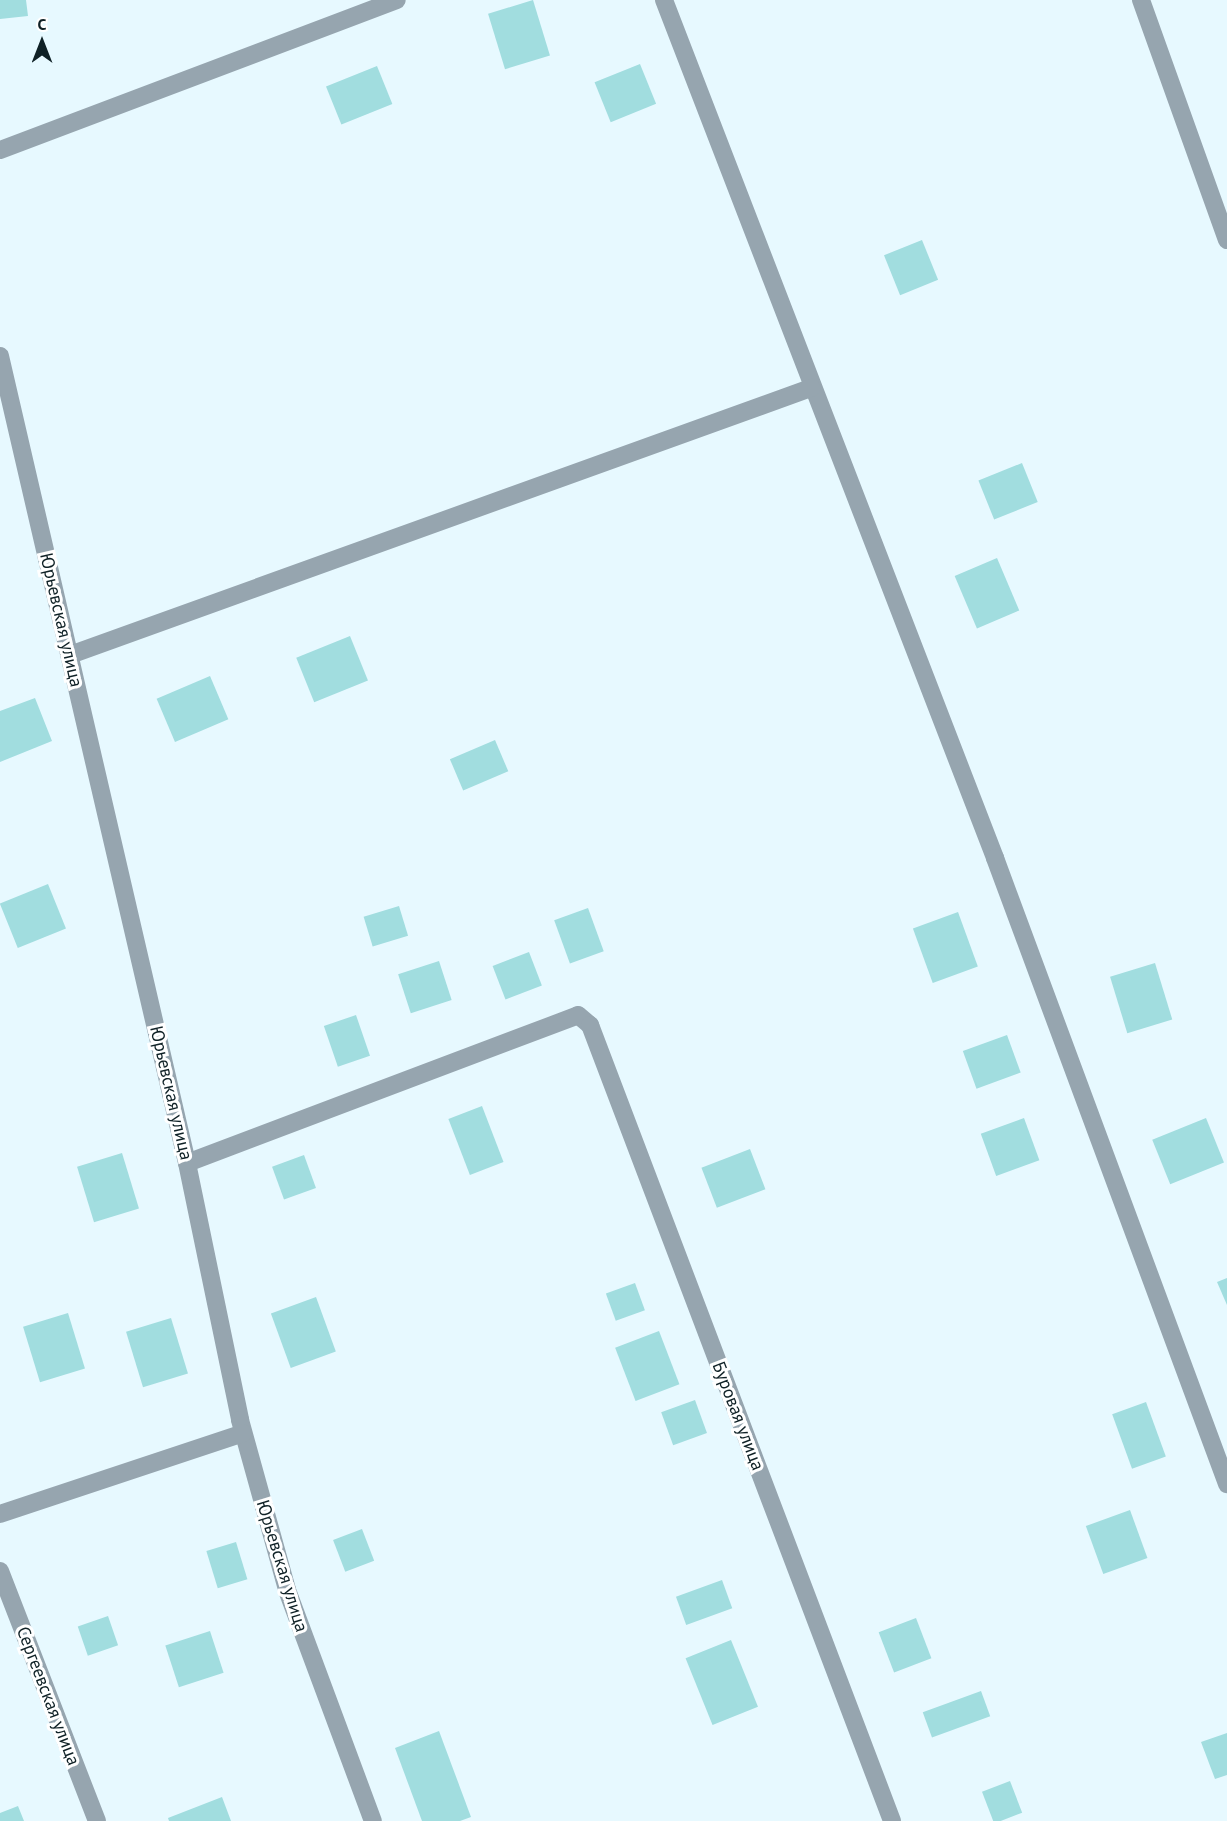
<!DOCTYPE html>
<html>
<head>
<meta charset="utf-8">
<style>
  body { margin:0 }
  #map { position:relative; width:1227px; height:1821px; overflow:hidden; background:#e7f9ff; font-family:"PT Sans",sans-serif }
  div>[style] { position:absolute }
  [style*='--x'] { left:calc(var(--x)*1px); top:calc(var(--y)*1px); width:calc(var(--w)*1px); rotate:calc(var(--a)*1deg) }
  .building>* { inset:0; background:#a1dddf; transform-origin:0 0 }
  .minor>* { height:18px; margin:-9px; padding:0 9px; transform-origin:9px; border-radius:9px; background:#96a5af }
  span { translate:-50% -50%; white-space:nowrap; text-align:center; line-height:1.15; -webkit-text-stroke:6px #fff; paint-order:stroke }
  .street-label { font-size:18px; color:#0f2126 }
  .north { position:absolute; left:12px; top:12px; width:60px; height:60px; -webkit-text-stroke:4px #fff; paint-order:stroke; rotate:0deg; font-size:16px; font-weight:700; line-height:24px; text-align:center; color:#0f2126 }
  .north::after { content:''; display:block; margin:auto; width:21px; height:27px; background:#0f2126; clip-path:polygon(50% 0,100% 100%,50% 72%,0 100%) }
</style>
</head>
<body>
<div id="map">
  <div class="building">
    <i style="clip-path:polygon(0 0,26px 0,28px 16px,0 19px)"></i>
    <i style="left:533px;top:0;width:58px;height:47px;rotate:73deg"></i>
    <i style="left:640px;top:64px;width:43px;height:49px;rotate:68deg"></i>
    <i style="left:377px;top:66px;width:41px;height:55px;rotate:68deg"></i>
    <i style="left:922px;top:240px;width:43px;height:41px;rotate:68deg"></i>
    <i style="left:1022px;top:463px;width:42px;height:47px;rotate:68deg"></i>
    <i style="left:997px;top:558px;width:57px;height:46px;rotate:67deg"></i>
    <i style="left:350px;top:636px;width:48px;height:58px;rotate:68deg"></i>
    <i style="left:210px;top:676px;width:47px;height:58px;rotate:67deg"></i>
    <i style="clip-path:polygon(35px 698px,52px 741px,0 762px,0 711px)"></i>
    <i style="left:495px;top:740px;width:34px;height:49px;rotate:67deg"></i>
    <i style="left:48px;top:884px;width:48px;height:52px;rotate:68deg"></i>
    <i style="left:399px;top:906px;width:31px;height:37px;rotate:73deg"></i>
    <i style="left:588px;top:908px;width:46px;height:36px;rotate:70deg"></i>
    <i style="left:958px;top:912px;width:58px;height:48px;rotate:70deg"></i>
    <i style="left:529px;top:952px;width:36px;height:39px;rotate:69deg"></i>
    <i style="left:439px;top:961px;width:41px;height:43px;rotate:72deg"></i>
    <i style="left:1155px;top:963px;width:59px;height:47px;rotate:73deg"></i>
    <i style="left:356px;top:1015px;width:43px;height:34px;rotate:71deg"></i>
    <i style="left:1007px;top:1035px;width:40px;height:47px;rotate:70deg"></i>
    <i style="left:482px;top:1106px;width:60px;height:36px;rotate:69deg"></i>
    <i style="left:1024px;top:1118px;width:45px;height:46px;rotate:70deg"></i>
    <i style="left:1206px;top:1118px;width:48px;height:58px;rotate:68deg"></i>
    <i style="left:750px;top:1149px;width:43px;height:52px;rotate:69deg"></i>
    <i style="left:122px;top:1153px;width:58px;height:47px;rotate:73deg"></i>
    <i style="left:304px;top:1155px;width:35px;height:34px;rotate:70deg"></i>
    <i style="clip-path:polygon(1227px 1278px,1227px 1305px,1217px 1282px)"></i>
    <i style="left:635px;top:1283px;width:29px;height:31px;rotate:70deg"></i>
    <i style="left:316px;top:1297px;width:58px;height:48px;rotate:70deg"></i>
    <i style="left:68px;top:1313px;width:58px;height:47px;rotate:73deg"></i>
    <i style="left:171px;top:1318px;width:58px;height:47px;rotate:73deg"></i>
    <i style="left:659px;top:1331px;width:57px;height:47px;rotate:69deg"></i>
    <i style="left:695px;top:1400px;width:35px;height:36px;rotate:70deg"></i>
    <i style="left:1146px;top:1402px;width:58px;height:36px;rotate:70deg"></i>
    <i style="left:1130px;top:1510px;width:51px;height:47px;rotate:70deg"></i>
    <i style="left:362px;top:1529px;width:34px;height:31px;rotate:69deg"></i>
    <i style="left:236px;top:1542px;width:39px;height:31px;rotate:73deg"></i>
    <i style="left:722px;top:1580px;width:30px;height:49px;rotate:70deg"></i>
    <i style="left:108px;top:1616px;width:31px;height:32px;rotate:71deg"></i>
    <i style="left:916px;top:1618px;width:43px;height:40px;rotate:69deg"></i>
    <i style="left:210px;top:1631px;width:44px;height:47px;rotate:72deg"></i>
    <i style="left:731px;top:1640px;width:72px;height:49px;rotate:68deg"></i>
    <i style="left:981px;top:1691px;width:27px;height:62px;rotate:70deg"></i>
    <i style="clip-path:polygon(439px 1731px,471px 1817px,460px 1821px,422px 1821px,395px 1748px)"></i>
    <i style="clip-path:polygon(1227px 1733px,1227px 1775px,1215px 1779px,1201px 1742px)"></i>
    <i style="left:1010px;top:1781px;width:34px;height:30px;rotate:69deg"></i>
    <i style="clip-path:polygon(222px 1797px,231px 1821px,169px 1821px,168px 1818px)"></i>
    <i style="clip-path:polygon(18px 1806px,24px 1821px,0 1821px,0 1813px)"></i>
  </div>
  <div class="minor">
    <i style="--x:664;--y:0;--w:920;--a:68.9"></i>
    <i style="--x:995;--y:858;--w:668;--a:69.66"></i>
    <i style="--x:1141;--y:0;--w:255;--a:70.3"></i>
    <i style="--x:0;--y:150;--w:424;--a:-20.7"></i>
    <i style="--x:0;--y:356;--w:828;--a:76.95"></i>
    <i style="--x:187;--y:1163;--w:262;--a:78.3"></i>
    <i style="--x:240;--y:1420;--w:176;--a:74.5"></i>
    <i style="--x:287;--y:1590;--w:246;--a:69.6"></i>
    <i style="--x:70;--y:655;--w:788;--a:-19.82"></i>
    <i style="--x:187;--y:1163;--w:418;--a:-20.7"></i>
    <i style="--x:578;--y:1015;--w:16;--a:40"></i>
    <i style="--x:590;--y:1025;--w:851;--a:69.22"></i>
    <i style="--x:0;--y:1514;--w:256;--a:-18.4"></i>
    <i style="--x:0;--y:1571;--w:268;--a:68.8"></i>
  </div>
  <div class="street-label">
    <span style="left:61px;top:620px;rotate:77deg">Юрьевская улица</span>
    <span style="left:171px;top:1093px;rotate:77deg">Юрьевская улица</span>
    <span style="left:738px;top:1416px;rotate:69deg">Буровая улица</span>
    <span style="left:282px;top:1566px;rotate:73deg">Юрьевская улица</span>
    <span style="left:48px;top:1696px;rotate:69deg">Сергеевская улица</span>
  </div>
  <div class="north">С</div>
</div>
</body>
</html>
